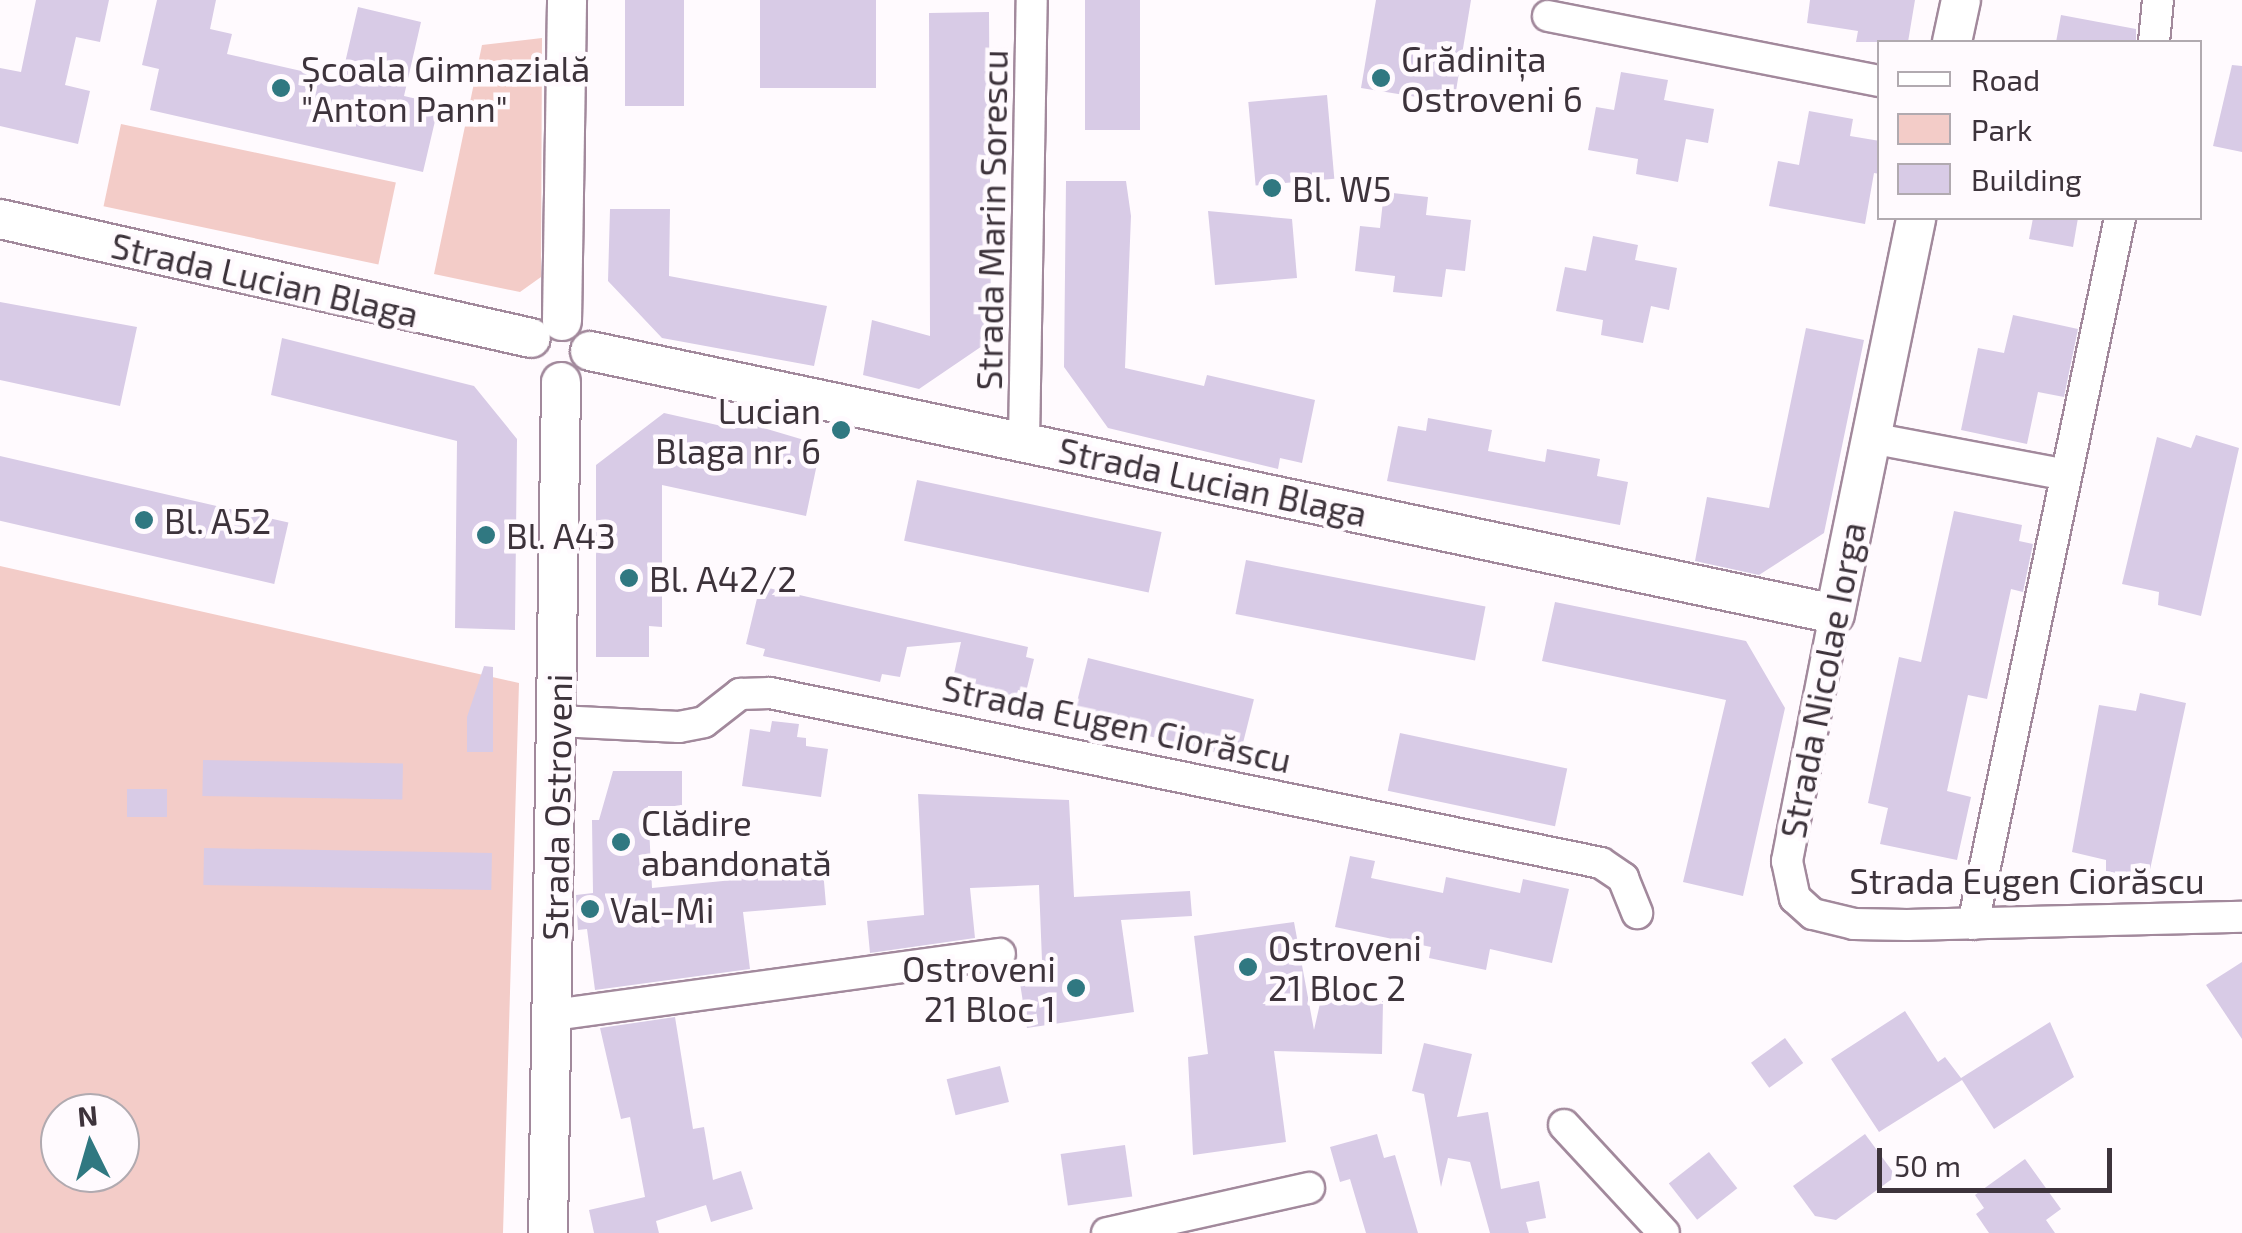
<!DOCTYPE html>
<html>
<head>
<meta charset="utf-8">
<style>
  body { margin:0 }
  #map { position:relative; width:2242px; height:1233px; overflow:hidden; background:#fffafe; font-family:"Exo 2",sans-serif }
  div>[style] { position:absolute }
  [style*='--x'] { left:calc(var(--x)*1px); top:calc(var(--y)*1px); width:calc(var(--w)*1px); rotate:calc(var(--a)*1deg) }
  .green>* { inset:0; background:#f3ccc8; transform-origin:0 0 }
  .building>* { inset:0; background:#d8cbe6; transform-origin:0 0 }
  .roads { filter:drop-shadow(2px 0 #a2899c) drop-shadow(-2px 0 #a2899c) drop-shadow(0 2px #a2899c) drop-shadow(0 -2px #a2899c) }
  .minor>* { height:30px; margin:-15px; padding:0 15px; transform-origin:15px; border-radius:15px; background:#fff }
  .tertiary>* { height:38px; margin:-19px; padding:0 19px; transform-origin:19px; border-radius:19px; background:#fff }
  .dots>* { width:28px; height:28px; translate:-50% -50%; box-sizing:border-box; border:5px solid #fffafe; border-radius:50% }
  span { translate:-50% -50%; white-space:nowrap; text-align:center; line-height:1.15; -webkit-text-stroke:9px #fffafe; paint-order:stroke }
  .poi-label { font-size:35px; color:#3d333b }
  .left { translate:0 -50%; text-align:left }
  .right { translate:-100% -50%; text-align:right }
  .street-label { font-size:35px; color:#3d333b }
  .legend { position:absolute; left:1877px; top:40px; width:325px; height:180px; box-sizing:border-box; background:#fffafe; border:2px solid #b1aab0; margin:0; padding:12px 18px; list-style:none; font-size:30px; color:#3d333b }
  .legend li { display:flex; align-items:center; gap:20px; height:50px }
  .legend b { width:50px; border:2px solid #b1aab0 }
  .north { position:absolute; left:40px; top:1093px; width:100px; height:100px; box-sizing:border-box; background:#fffafe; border:2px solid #b1aab0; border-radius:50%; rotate:355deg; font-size:28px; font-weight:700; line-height:40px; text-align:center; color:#3d333b }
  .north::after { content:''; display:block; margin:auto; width:35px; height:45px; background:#307881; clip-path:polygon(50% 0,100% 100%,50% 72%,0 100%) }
  .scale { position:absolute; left:1877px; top:1148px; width:235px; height:45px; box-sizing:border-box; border:5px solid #3d333b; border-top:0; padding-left:12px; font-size:30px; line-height:35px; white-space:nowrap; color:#3d333b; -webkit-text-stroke:8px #fffafe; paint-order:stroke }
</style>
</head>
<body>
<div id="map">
  <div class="green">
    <i style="clip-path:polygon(542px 38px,541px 277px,520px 292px,434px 274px,482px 45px)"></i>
    <i style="left:121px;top:124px;width:281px;height:84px;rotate:12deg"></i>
    <i style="clip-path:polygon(evenodd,0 566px,519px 683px,503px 1233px,0 1233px,0 566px,60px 1113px,120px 1113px,120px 1173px,60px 1173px,60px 1113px)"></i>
  </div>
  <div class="building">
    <i style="clip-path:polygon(36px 0,109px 0,100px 42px,76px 37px,65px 85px,90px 91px,78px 144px,0 126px,0 68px,21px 72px)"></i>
    <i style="clip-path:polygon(157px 0,216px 0,210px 29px,232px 34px,227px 54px,341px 80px,358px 7px,421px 22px,404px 96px,439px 104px,423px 172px,150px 110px,159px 69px,142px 65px)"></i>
    <i style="left:625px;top:0;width:59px;height:106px"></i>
    <i style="left:760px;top:0;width:116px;height:88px"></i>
    <i style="left:1085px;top:0;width:55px;height:130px"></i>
    <i style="clip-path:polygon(1376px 0,1471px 0,1454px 103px,1361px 88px)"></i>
    <i style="clip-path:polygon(1810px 0,1915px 0,1908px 42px,1856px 42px,1858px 31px,1807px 23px)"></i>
    <i style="clip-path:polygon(989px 12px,991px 340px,919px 389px,863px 375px,872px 320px,930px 336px,929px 13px)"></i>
    <i style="clip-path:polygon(2061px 15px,2136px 29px,2136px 42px,2056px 42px)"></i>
    <i style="clip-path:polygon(2232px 65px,2242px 66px,2242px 152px,2213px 146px)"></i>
    <i style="clip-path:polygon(1621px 72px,1668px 80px,1664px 100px,1714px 109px,1708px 143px,1686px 139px,1678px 182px,1636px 174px,1638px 159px,1588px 150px,1596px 107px,1614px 110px)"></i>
    <i style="left:1327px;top:95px;width:84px;height:79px;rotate:85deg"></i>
    <i style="clip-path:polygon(1809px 111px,1853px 119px,1850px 136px,1880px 141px,1880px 174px,1874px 173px,1865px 224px,1769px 206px,1778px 161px,1799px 165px)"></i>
    <i style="clip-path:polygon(1066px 181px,1126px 181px,1131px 216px,1125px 368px,1204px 386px,1207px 375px,1315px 400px,1302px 463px,1280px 458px,1278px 469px,1108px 428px,1064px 367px)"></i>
    <i style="clip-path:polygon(1384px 192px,1428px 197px,1426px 215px,1471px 220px,1465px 271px,1446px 269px,1442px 297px,1393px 292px,1395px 276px,1355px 271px,1360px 226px,1380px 228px)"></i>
    <i style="clip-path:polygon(610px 209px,670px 209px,669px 276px,827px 306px,814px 366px,662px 338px,608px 281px)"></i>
    <i style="clip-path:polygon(1208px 211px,1292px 219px,1297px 278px,1215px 285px)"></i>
    <i style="clip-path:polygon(2033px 218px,2078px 218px,2073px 247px,2029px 239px)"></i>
    <i style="clip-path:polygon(1593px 236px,1638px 245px,1635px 260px,1677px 268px,1669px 310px,1651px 306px,1643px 343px,1601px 335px,1603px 320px,1556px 311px,1565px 267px,1586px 271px)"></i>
    <i style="clip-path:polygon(0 302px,137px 327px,120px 406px,0 380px)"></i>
    <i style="clip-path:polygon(2013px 315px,2078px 329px,2064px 397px,2038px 392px,2027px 444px,1961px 430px,1978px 348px,2004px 353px)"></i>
    <i style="clip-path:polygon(1806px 328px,1864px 340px,1824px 533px,1759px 575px,1695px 561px,1707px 497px,1769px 508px)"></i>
    <i style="clip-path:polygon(282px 338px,474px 386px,517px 439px,515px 630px,455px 628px,457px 441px,271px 395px)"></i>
    <i style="clip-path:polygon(664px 413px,735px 429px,737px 420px,821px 445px,806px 516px,662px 485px,662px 627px,649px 626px,649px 657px,596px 657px,596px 465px)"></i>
    <i style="clip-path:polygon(1428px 418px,1492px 430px,1488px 451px,1545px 462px,1547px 449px,1600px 459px,1597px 476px,1628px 482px,1620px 525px,1387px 481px,1398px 426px,1426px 431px)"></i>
    <i style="clip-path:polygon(2196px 435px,2239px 448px,2201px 616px,2158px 605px,2159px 592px,2122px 584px,2157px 437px,2191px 448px)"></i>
    <i style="left:0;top:456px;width:296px;height:63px;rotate:13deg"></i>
    <i style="left:917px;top:480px;width:250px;height:62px;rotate:12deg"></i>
    <i style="clip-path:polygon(1954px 511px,2022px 525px,2019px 541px,2033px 544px,2023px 592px,2011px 589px,1987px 699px,1968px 695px,1947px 791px,1971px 797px,1957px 860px,1880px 844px,1888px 808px,1868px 803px,1899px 657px,1921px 662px)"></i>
    <i style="left:1246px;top:560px;width:244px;height:55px;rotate:11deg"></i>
    <i style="clip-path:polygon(760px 586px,1028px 647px,1026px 657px,1034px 659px,1026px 692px,1018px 690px,1016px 698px,952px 683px,961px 642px,907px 647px,900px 677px,882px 674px,880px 682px,763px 656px,765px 649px,746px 644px)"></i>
    <i style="clip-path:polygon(1555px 602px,1746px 641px,1785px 708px,1743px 896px,1683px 882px,1726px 700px,1542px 661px)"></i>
    <i style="left:1088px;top:658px;width:171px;height:61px;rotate:14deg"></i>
    <i style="clip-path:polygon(484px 666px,493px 667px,493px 752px,467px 752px,467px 717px)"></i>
    <i style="clip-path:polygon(2140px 693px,2186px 703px,2148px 879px,2106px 871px,2106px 860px,2072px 852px,2099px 705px,2136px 711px)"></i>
    <i style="clip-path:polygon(772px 721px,799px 724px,797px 737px,806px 738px,806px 746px,828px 749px,821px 797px,742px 786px,750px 729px,770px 732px)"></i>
    <i style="left:1400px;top:733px;width:171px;height:59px;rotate:12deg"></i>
    <i style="left:203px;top:760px;width:200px;height:36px;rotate:1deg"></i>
    <i style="clip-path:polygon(613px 771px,682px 771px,682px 806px,648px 806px,652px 888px,733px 880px,731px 866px,822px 858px,826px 905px,743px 912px,750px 969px,595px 990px,587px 929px,578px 930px,576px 895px,593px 893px,592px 820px,599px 820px)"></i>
    <i style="left:127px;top:789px;width:40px;height:28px"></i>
    <i style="clip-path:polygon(918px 794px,1069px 800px,1074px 897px,1190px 891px,1192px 916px,1121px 920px,1134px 1012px,1027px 1028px,1017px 964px,1042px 961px,1039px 885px,970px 888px,975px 938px,870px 953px,867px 921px,924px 915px)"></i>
    <i style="left:204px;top:848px;width:288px;height:37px;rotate:1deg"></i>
    <i style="clip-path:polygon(1350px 856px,1375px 861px,1371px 878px,1443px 893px,1446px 877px,1520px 893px,1523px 879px,1569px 889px,1552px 963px,1490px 949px,1486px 970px,1429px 958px,1431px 947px,1335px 927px)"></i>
    <i style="clip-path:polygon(1294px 922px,1314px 1030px,1321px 999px,1383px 1001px,1382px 1054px,1274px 1051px,1286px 1142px,1193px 1155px,1188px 1057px,1208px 1054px,1194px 936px)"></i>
    <i style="clip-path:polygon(2242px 962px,2242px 1039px,2206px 985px)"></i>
    <i style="clip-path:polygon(1905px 1011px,1938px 1062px,1945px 1057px,1961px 1078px,2050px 1022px,2074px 1077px,1994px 1129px,1962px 1080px,1879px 1132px,1831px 1059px)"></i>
    <i style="clip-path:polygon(675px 1017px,693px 1129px,704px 1127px,713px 1180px,741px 1171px,753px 1209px,711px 1222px,706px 1205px,656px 1221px,659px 1233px,594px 1233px,589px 1210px,645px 1197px,630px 1117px,621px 1119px,600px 1028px)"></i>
    <i style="left:1785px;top:1038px;width:31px;height:42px;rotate:54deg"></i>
    <i style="clip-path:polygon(1424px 1043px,1472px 1054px,1457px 1117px,1488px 1112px,1501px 1189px,1539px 1181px,1546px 1218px,1526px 1222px,1529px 1233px,1490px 1233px,1470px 1162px,1448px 1158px,1441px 1187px,1424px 1094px,1412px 1091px)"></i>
    <i style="left:1000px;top:1066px;width:37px;height:55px;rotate:76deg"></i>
    <i style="clip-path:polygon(1377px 1134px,1384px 1158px,1395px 1155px,1418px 1233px,1366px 1233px,1350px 1179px,1340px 1182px,1330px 1147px)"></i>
    <i style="clip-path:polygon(1865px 1134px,1896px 1176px,1836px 1220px,1815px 1216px,1793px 1186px)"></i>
    <i style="left:1125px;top:1145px;width:52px;height:65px;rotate:82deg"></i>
    <i style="left:1709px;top:1152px;width:46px;height:51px;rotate:52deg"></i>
    <i style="clip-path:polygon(2025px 1159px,2061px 1209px,2046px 1220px,2055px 1233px,1989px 1233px,1976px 1214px,1984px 1208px,1975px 1195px)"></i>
  </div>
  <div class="roads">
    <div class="minor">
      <i style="--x:1548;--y:16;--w:338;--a:11.1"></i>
      <i style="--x:2154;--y:42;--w:42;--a:-84.6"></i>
      <i style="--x:1871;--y:438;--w:198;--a:10.7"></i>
      <i style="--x:1024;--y:441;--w:441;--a:-89"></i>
      <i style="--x:1835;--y:614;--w:252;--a:101"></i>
      <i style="--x:1787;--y:861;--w:38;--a:78"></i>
      <i style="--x:1795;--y:898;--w:24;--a:42"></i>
      <i style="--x:1813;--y:914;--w:42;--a:13.7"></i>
      <i style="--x:1854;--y:924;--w:53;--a:1.1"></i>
      <i style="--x:1907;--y:925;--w:335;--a:-1.4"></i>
      <i style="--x:558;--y:721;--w:121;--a:2.8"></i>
      <i style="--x:679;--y:727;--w:25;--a:-11"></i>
      <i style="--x:704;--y:722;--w:46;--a:-37.9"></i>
      <i style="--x:740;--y:694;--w:30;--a:-2"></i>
      <i style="--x:770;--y:693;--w:848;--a:11.56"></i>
      <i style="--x:1601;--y:863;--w:27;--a:34"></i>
      <i style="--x:1623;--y:878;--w:38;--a:68"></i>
      <i style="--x:1973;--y:924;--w:721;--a:-78.24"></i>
      <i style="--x:553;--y:1015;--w:451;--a:-7.8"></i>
      <i style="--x:1564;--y:1125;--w:147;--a:47.2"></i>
      <i style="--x:1107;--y:1233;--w:207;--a:-12.6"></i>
    </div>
    <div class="tertiary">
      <i style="--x:1952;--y:42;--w:43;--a:-77.9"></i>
      <i style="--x:0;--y:219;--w:544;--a:12.63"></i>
      <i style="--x:562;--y:321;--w:321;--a:-89.1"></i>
      <i style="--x:590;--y:351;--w:1272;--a:11.93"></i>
      <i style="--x:1835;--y:614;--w:404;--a:-78.4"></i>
      <i style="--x:548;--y:1233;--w:851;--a:-89.12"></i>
    </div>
  </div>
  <div class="dots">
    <i style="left:1381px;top:78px;background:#307881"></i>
    <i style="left:281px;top:88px;background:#307881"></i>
    <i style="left:1272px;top:188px;background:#307881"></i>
    <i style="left:841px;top:430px;background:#307881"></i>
    <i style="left:144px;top:520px;background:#307881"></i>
    <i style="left:486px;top:535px;background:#307881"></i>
    <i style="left:629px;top:578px;background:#307881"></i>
    <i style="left:621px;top:842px;background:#307881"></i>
    <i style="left:590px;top:909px;background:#307881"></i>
    <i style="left:1248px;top:967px;background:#307881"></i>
    <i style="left:1076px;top:988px;background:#307881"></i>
  </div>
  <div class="poi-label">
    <span class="left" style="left:1401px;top:78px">Grădinița<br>Ostroveni 6</span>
    <span class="left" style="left:301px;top:88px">Școala Gimnazială<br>"Anton Pann"</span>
    <span class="left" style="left:1292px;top:188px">Bl. W5</span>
    <span class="right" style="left:821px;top:430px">Lucian<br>Blaga nr. 6</span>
    <span class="left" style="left:164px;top:520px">Bl. A52</span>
    <span class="left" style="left:506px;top:535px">Bl. A43</span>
    <span class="left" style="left:649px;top:578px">Bl. A42/2</span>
    <span class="left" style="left:641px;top:842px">Clădire<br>abandonată</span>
    <span class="left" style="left:610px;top:909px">Val-Mi</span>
    <span class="left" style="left:1268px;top:967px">Ostroveni<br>21 Bloc 2</span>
    <span class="right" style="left:1056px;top:988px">Ostroveni<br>21 Bloc 1</span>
  </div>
  <div class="street-label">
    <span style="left:991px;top:220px;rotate:-89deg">Strada Marin Sorescu</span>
    <span style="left:265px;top:279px;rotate:13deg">Strada Lucian Blaga</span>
    <span style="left:1213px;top:481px;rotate:12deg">Strada Lucian Blaga</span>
    <span style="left:1822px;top:680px;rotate:-79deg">Strada Nicolae Iorga</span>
    <span style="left:1117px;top:723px;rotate:12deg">Strada Eugen Ciorăscu</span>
    <span style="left:556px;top:807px;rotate:-89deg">Strada Ostroveni</span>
    <span style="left:2027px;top:880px">Strada Eugen Ciorăscu</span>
  </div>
  <ul class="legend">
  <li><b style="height:12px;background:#fff"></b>Road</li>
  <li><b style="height:28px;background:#f3ccc8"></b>Park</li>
  <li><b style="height:28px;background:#d8cbe6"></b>Building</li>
  </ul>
  <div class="north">N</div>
  <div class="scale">50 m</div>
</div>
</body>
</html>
